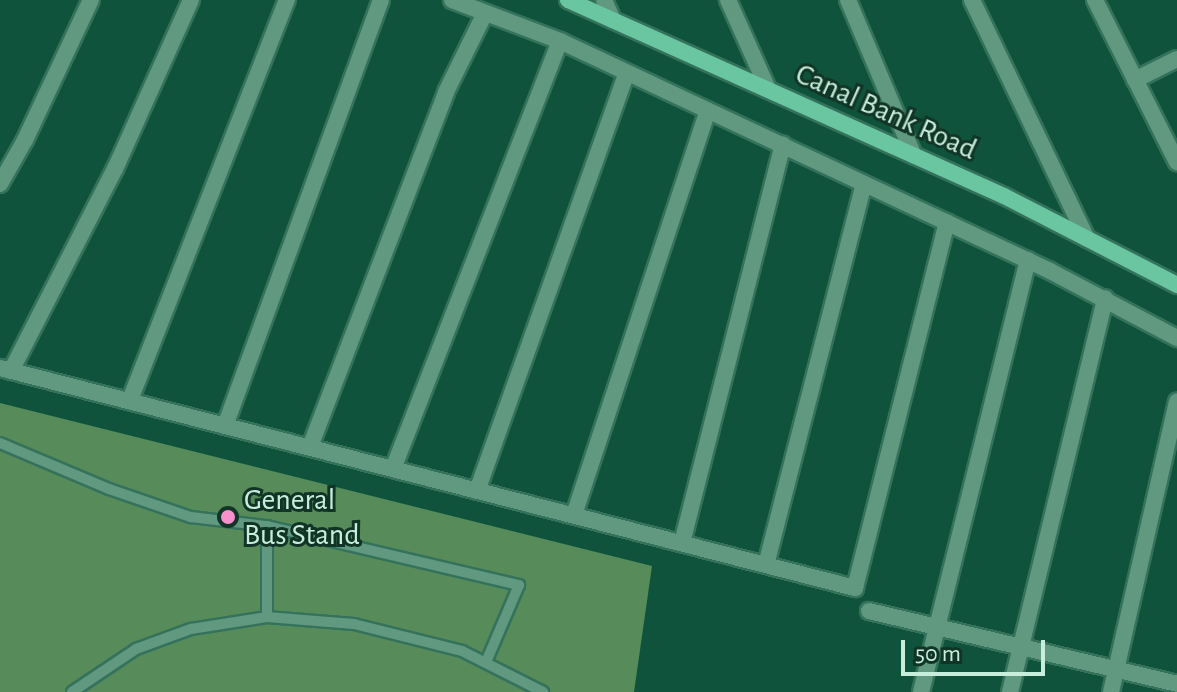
<!DOCTYPE html>
<html>
<head>
<meta charset="utf-8">
<style>
  body { margin:0 }
  #map { position:relative; width:1177px; height:692px; overflow:hidden; background:#0f533c; font-family:"Alegreya Sans",sans-serif }
  div>[style] { position:absolute }
  [style*='--x'] { left:calc(var(--x)*1px); top:calc(var(--y)*1px); width:calc(var(--w)*1px); rotate:calc(var(--a)*1deg) }
  .building>* { inset:0; background:#578b59 }
  .roads { filter:drop-shadow(2px 0 #34725c) drop-shadow(-2px 0 #34725c) drop-shadow(0 2px #34725c) drop-shadow(0 -2px #34725c) }
  .lane>* { height:10px; margin:-5px; padding:0 5px; transform-origin:5px; border-radius:5px; background:#619880 }
  .street>* { height:16px; margin:-8px; padding:0 8px; transform-origin:8px; border-radius:8px; background:#619880 }
  .secondary>* { height:16px; margin:-8px; padding:0 8px; transform-origin:8px; border-radius:8px; background:#69c6a0 }
  .dots>* { width:22px; height:22px; translate:-50% -50%; box-sizing:border-box; border:4px solid #113426; border-radius:50% }
  span { translate:-50% -50%; white-space:nowrap; text-align:center; line-height:1.15; -webkit-text-stroke:6px #113426; paint-order:stroke }
  .street-label { font-size:30px; color:#c7eedc }
  .poi-label { font-size:30px; color:#c7eedc }
  .left { translate:0 -50%; text-align:left }
  .scale { position:absolute; left:901px; top:640px; width:144px; height:36px; box-sizing:border-box; border:4px solid #c7eedc; border-top:0; padding-left:10px; font-size:24px; line-height:28px; white-space:nowrap; color:#c7eedc; -webkit-text-stroke:6px #113426; paint-order:stroke }
</style>
</head>
<body>
<div id="map">
  <div class="building">
    <i style="clip-path:polygon(0 403px,652px 566px,634px 692px,0 692px)"></i>
  </div>
  <div class="roads">
    <div class="lane">
      <i style="--x:0;--y:443;--w:118;--a:22.9"></i>
      <i style="--x:109;--y:489;--w:87;--a:18.9"></i>
      <i style="--x:191;--y:517;--w:77;--a:6.8"></i>
      <i style="--x:267;--y:526;--w:91;--a:90"></i>
      <i style="--x:267;--y:526;--w:259;--a:13.2"></i>
      <i style="--x:519;--y:585;--w:84;--a:113.2"></i>
      <i style="--x:72;--y:692;--w:77;--a:-33.9"></i>
      <i style="--x:136;--y:649;--w:59;--a:-20"></i>
      <i style="--x:191;--y:629;--w:77;--a:-9"></i>
      <i style="--x:267;--y:617;--w:87;--a:4.6"></i>
      <i style="--x:354;--y:624;--w:111;--a:14"></i>
      <i style="--x:462;--y:651;--w:91;--a:26.8"></i>
    </div>
    <div class="street">
      <i style="--x:452;--y:0;--w:116;--a:20.8"></i>
      <i style="--x:560;--y:41;--w:541;--a:25.14"></i>
      <i style="--x:1050;--y:271;--w:144;--a:27.8"></i>
      <i style="--x:604;--y:0;--w:22;--a:66"></i>
      <i style="--x:728;--y:0;--w:98;--a:65.8"></i>
      <i style="--x:848;--y:0;--w:169;--a:67.1"></i>
      <i style="--x:972;--y:0;--w:265;--a:64.3"></i>
      <i style="--x:1095;--y:0;--w:182;--a:63.2"></i>
      <i style="--x:1135;--y:80;--w:47;--a:-26.6"></i>
      <i style="--x:0;--y:184;--w:51;--a:-60.4"></i>
      <i style="--x:25;--y:140;--w:155;--a:-64.8"></i>
      <i style="--x:0;--y:368;--w:883;--a:14.43"></i>
      <i style="--x:855;--y:588;--w:377;--a:-75.9"></i>
      <i style="--x:11;--y:371;--w:227;--a:-62.8"></i>
      <i style="--x:115;--y:169;--w:185;--a:-65.8"></i>
      <i style="--x:130;--y:400;--w:430;--a:-68.6"></i>
      <i style="--x:225;--y:426;--w:454;--a:-69.9"></i>
      <i style="--x:310;--y:447;--w:380;--a:-69"></i>
      <i style="--x:446;--y:92;--w:88;--a:-63.7"></i>
      <i style="--x:393;--y:469;--w:459;--a:-68.7"></i>
      <i style="--x:477;--y:491;--w:444;--a:-70.3"></i>
      <i style="--x:574;--y:515;--w:426;--a:-71.7"></i>
      <i style="--x:682;--y:543;--w:411;--a:-75.8"></i>
      <i style="--x:766;--y:565;--w:393;--a:-75.6"></i>
      <i style="--x:869;--y:611;--w:317;--a:13.3"></i>
      <i style="--x:921;--y:692;--w:445;--a:-76.1"></i>
      <i style="--x:1010;--y:692;--w:405;--a:-76.4"></i>
      <i style="--x:1111;--y:692;--w:298;--a:-77.2"></i>
    </div>
    <div class="secondary">
      <i style="--x:568;--y:0;--w:478;--a:24.2"></i>
      <i style="--x:1004;--y:196;--w:195;--a:27.2"></i>
    </div>
  </div>
  <div class="dots">
    <i style="left:228px;top:517px;background:#f890cc"></i>
  </div>
  <div class="street-label">
    <span style="left:886px;top:112px;rotate:24deg">Canal Bank Road</span>
  </div>
  <div class="poi-label">
    <span class="left" style="left:244px;top:517px">General<br>Bus Stand</span>
  </div>
  <div class="scale">50 m</div>
</div>
</body>
</html>
